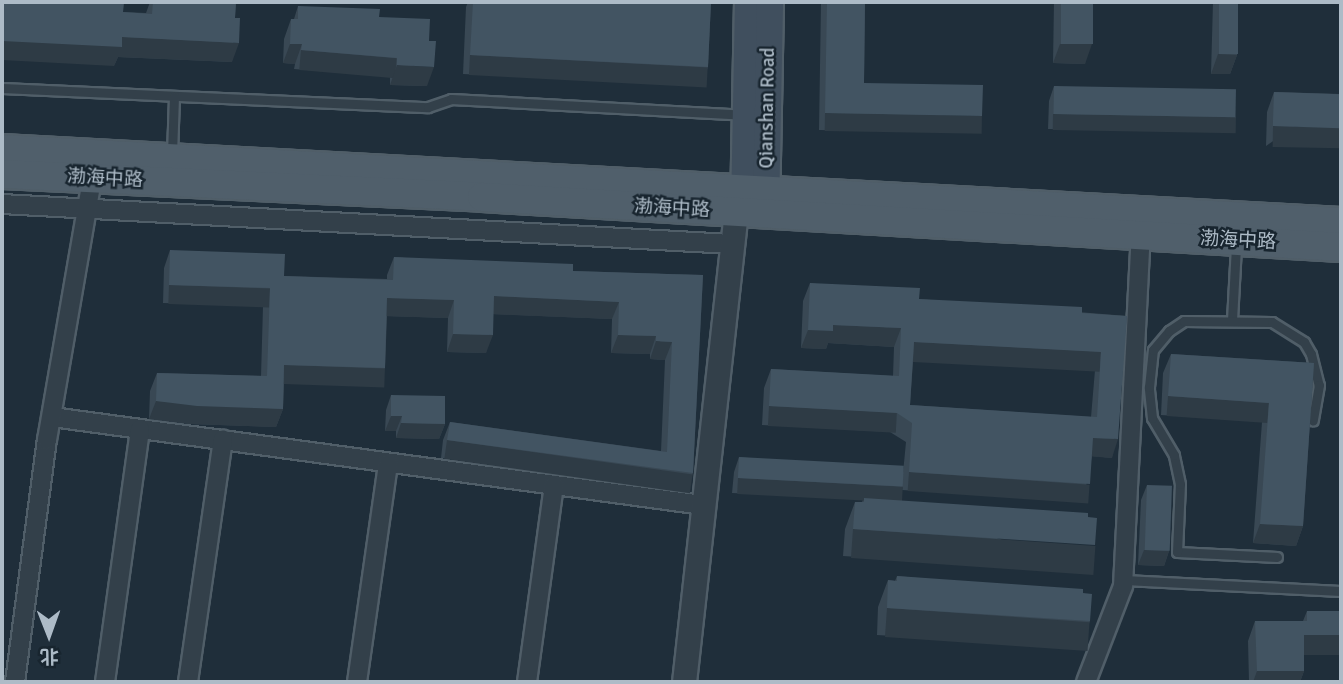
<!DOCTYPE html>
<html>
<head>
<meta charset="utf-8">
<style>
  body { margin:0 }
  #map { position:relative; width:1343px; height:684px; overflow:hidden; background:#1f2e3a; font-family:Signika,"Noto Sans SC",sans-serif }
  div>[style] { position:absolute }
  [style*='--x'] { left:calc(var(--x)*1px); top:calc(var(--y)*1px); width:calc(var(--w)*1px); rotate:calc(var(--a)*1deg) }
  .roads { filter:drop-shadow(2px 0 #505e68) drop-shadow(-2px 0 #505e68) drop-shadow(0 2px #505e68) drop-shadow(0 -2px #505e68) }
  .service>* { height:9px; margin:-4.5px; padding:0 4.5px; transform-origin:4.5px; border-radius:4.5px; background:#33404a }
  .minor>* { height:18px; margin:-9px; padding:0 9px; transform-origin:9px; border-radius:9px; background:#33404a }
  .tertiary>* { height:23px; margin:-11.5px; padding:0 11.5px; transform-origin:11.5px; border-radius:11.5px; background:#33404a }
  .secondary>* { height:26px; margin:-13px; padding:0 13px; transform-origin:13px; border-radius:13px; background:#404f5e }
  .primary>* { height:28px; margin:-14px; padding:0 14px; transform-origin:14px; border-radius:14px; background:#505f6b }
  .wall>* { inset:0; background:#394854 }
  .shaded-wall>* { inset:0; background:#2e3b45; transform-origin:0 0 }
  .building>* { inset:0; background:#425462; transform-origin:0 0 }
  span { translate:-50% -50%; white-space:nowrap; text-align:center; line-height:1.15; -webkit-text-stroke:5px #18252f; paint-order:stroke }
  .street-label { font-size:19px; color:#adbbc7 }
  .frame { position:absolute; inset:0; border:4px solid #adbbc7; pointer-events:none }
  .north { position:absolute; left:14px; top:600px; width:70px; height:70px; -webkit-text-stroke:5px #18252f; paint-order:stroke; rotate:179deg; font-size:19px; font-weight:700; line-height:28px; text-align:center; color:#adbbc7 }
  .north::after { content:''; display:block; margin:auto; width:24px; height:32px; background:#adbbc7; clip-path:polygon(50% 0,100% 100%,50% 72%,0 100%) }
</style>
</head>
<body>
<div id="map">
  <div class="roads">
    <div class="service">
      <i style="--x:2;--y:88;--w:426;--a:2.6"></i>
      <i style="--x:428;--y:107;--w:24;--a:-19"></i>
      <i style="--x:451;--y:99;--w:293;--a:3.1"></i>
      <i style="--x:172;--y:154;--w:58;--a:-88"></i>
      <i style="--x:1232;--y:320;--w:75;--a:-86.9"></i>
      <i style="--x:1277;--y:557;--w:100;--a:-177.1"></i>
      <i style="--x:1177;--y:552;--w:68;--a:-87.5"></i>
      <i style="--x:1180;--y:484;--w:30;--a:-102"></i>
      <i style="--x:1174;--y:455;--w:43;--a:-120.7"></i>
      <i style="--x:1152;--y:418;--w:31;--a:-96"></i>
      <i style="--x:1149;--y:387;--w:37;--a:-84"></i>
      <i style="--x:1153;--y:350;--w:25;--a:-50"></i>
      <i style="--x:1169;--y:331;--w:18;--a:-34"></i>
      <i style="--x:1184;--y:321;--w:88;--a:0.7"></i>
      <i style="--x:1272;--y:322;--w:38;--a:32"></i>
      <i style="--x:1304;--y:342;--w:14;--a:60"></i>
      <i style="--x:1311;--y:354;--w:32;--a:76"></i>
      <i style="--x:1319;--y:385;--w:36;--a:100"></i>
      <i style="--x:1124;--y:580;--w:217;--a:2.9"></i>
    </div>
    <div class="minor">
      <i style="--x:2;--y:204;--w:731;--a:3.14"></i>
      <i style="--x:52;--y:417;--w:657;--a:7.7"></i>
      <i style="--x:15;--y:682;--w:244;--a:-82.5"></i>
      <i style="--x:47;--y:440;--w:265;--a:-80.2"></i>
      <i style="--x:105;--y:682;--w:255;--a:-82.1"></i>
      <i style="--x:188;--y:682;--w:245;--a:-81.8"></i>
      <i style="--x:357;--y:682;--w:221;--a:-81.9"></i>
      <i style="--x:527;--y:682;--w:199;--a:-82.2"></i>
      <i style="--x:1086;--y:682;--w:103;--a:-68.9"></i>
      <i style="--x:1123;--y:586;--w:350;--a:-87.1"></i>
    </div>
    <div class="tertiary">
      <i style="--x:684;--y:682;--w:473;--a:-83.7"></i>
    </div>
    <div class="secondary">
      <i style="--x:744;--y:210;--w:208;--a:-88.9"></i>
      <i style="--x:766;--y:212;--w:210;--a:-88.9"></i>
    </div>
    <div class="primary">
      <i style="--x:2;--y:149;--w:1341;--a:3.12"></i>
      <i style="--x:2;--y:174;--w:481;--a:2.7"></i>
      <i style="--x:482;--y:197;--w:860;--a:3.33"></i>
    </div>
  </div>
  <div class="wall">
    <i style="clip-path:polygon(150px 2px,236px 2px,232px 62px,118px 57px,114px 66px,123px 12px,146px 13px)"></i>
    <i style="clip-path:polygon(468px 2px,711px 2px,708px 67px,701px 86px,463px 74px,466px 7px)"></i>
    <i style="clip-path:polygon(821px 2px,865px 2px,864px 83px,976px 133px,819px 130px)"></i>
    <i style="clip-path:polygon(1054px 2px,1093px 2px,1085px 64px,1053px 63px)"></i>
    <i style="clip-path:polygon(1213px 2px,1238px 2px,1237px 55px,1230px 74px,1211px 74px)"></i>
    <i style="clip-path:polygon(298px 6px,379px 17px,427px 86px,390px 85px,390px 77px,294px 69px,295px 64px,283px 63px,284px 39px,291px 19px,294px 19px)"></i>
    <i style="clip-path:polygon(1054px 86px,1236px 117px,1230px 132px,1048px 129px,1049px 101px)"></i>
    <i style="clip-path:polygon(1274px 92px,1341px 94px,1266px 146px,1267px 112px)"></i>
    <i style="clip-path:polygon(170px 250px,284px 276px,387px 279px,387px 275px,394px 257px,573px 271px,703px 275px,693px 473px,687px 491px,441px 458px,443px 440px,450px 422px,661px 451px,665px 360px,650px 359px,650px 354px,611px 353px,612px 319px,493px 314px,486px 353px,447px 352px,448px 318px,387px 316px,385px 368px,379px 386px,284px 383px,283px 409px,276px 427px,190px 424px,149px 419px,150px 391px,157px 373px,261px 376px,263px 306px,163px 303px,164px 268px)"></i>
    <i style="clip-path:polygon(evenodd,810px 283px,919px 299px,1127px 316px,1112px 458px,1092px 456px,1083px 502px,902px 490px,903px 486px,898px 500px,1085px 572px,843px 556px,845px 529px,855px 502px,862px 502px,863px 499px,732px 493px,734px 472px,739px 457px,903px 473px,906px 442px,890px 432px,762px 425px,764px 388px,771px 369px,893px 376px,894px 347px,828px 343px,826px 349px,801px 348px,803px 301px,810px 283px,913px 361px,1095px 370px,1091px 417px,910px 405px,913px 361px)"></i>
    <i style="clip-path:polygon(1171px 354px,1314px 363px,1303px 526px,1296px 546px,1253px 543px,1262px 422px,1161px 415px,1163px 373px)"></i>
    <i style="clip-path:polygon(391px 395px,445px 424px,439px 439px,396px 438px,396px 431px,385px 431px,386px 410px)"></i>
    <i style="clip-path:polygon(1147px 485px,1169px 551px,1164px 566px,1138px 565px,1141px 500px)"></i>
    <i style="clip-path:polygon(897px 576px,1083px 593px,1090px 621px,1080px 648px,877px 635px,878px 607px,888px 580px,895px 581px)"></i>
    <i style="clip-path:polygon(1307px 611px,1341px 611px,1341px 655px,1304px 655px,1304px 671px,1300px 682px,1249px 682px,1248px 641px,1255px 621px,1303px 621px)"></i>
  </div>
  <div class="shaded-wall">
    <i style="clip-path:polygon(122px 37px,239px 43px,232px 62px,118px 57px,114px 66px,2px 60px,2px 41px)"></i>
    <i style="clip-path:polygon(290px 44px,302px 44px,295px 64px,283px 63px)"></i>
    <i style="clip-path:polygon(1060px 44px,1092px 44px,1085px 64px,1053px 63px)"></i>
    <i style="left:301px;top:50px;width:96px;height:20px;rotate:5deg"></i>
    <i style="clip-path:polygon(1218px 54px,1237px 55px,1230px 74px,1211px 74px)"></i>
    <i style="left:470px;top:55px;width:238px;height:20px;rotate:3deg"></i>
    <i style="clip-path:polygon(397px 65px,434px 67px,427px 86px,390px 85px)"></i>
    <i style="left:825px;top:113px;width:157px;height:18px;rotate:1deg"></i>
    <i style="left:1053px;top:114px;width:183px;height:16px;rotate:1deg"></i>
    <i style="left:1273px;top:126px;width:68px;height:21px;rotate:1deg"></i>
    <i style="left:169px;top:285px;width:101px;height:19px;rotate:2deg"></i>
    <i style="clip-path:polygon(494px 296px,619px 302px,612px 319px,487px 314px)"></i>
    <i style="clip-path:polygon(387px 298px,454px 300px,448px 318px,381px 316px)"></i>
    <i style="clip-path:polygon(833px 325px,901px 328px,894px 347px,828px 343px,826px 349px,801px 348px,808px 330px)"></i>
    <i style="clip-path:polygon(453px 334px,493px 335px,486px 353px,447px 352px)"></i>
    <i style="clip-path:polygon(618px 335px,656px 336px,650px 354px,611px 353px)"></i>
    <i style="clip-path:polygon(656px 341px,672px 342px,665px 360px,650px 359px)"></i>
    <i style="left:914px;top:342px;width:187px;height:20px;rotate:3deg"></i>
    <i style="left:284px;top:365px;width:101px;height:19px;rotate:2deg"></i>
    <i style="left:1168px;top:396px;width:101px;height:20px;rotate:4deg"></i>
    <i style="clip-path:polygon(156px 401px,283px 409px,276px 427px,190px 424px,149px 419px)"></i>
    <i style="left:769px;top:406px;width:128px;height:20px;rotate:3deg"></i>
    <i style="clip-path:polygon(391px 416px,402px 416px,396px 431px,385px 431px)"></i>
    <i style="clip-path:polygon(401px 423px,445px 424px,439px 439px,396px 438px)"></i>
    <i style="clip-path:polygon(1093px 438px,1118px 439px,1112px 458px,1086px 456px)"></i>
    <i style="left:447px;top:440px;width:248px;height:19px;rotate:8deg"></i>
    <i style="left:909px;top:472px;width:181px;height:19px;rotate:4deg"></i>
    <i style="left:738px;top:478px;width:165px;height:16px;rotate:3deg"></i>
    <i style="clip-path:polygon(1260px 524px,1303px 526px,1296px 546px,1253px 543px)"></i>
    <i style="left:853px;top:529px;width:243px;height:29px;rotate:4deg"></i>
    <i style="clip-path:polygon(1144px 550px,1169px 551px,1164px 566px,1138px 565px)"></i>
    <i style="left:887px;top:608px;width:203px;height:29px;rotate:4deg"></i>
    <i style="clip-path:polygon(1304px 635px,1341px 635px,1341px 655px,1297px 655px)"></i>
    <i style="clip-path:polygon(1257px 671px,1304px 671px,1300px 682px,1253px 682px)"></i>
  </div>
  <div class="building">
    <i style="clip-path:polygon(2px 2px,98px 2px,124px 3px,123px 12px,152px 14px,153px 2px,236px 2px,235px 18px,240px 18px,239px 43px,122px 37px,122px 47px,2px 41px)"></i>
    <i style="clip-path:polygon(473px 2px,711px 2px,708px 67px,470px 55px)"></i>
    <i style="clip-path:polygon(827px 2px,865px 2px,864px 83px,983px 85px,982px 116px,825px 113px)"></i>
    <i style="left:1061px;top:2px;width:32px;height:42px"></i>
    <i style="left:1219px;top:2px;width:19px;height:52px"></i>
    <i style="clip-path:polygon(298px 6px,380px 9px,379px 17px,430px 19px,429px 41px,436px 41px,434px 67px,397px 65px,397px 58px,301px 50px,302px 44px,290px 44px,291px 19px,298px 19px)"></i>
    <i style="left:1054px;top:86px;width:182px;height:28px;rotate:1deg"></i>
    <i style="left:1274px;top:92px;width:67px;height:34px;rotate:2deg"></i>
    <i style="clip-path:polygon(170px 250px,285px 254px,284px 276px,393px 280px,394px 257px,573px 264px,573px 271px,703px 275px,693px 473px,447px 440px,450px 422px,667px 452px,672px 342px,656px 341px,656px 336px,618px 335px,619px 302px,494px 296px,493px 335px,453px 334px,454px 300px,387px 298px,385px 368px,284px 365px,283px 409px,197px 406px,156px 401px,157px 373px,267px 376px,270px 288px,169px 285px)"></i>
    <i style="clip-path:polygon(evenodd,810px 283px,920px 288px,919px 299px,1082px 307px,1082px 313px,1127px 316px,1118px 439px,1093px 438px,1090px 484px,909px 472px,912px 423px,897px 413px,769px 406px,771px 369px,899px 376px,901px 328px,833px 325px,833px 331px,808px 330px,810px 283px,914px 342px,1101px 352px,1097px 417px,910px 405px,914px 342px)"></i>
    <i style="clip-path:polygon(1171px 354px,1314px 363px,1303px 526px,1260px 524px,1269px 403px,1168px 396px)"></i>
    <i style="clip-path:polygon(391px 395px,445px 396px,445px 424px,401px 423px,402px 416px,391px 416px)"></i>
    <i style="left:739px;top:457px;width:165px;height:21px;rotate:3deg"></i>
    <i style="left:1147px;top:485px;width:25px;height:65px;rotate:2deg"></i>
    <i style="clip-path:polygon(864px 498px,1088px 513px,1088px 517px,1097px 518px,1095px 545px,853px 529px,855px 502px,864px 502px)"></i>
    <i style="clip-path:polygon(897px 576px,1083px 589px,1083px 593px,1092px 594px,1090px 621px,887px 608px,888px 580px,897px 581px)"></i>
    <i style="clip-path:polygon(1307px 611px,1341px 611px,1341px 635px,1304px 635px,1304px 671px,1257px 671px,1255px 621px,1307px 621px)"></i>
  </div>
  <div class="street-label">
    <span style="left:768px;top:108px;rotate:-89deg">Qianshan Road</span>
    <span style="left:105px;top:179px;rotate:3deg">渤海中路</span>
    <span style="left:672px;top:209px;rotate:3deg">渤海中路</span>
    <span style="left:1238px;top:241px;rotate:3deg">渤海中路</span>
  </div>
  <div class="frame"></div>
  <div class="north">北</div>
</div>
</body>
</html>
